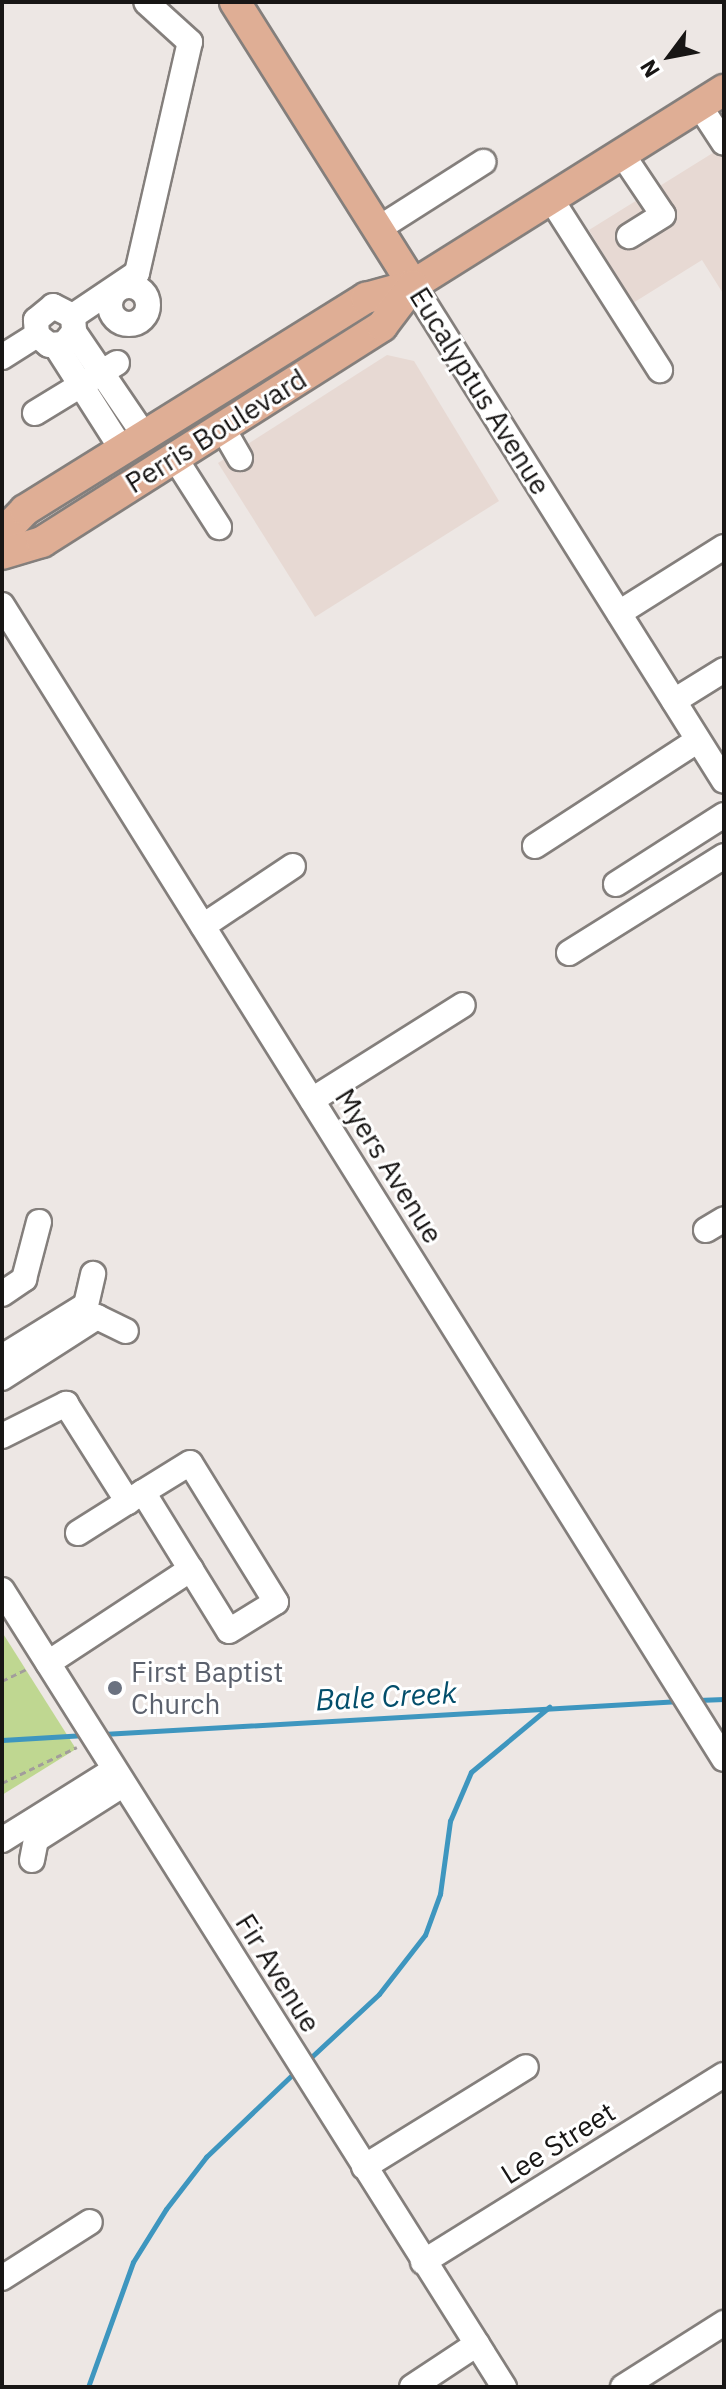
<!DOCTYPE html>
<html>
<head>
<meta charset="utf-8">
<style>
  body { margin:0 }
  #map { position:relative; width:726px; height:2389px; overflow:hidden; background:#ede7e4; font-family:"IBM Plex Sans",sans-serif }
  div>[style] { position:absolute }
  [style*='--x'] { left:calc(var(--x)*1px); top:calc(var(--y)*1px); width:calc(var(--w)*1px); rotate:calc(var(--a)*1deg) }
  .built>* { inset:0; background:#e7d9d3 }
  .green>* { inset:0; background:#bfd791 }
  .stream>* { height:5px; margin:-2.5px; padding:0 2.5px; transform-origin:2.5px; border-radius:2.5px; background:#3e96bf }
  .path>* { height:3px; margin-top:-1.5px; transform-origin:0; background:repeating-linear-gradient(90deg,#a29d9b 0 6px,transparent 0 10px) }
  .roads { filter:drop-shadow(2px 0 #847f7c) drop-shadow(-2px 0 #847f7c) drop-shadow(0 2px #847f7c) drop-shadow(0 -2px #847f7c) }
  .minor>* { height:24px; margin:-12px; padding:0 12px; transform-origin:12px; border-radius:12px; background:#fff }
  .minor>.ring { margin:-12px; padding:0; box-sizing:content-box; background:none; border:24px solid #fff; border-radius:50% }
  .major>* { height:30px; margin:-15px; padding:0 15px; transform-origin:15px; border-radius:15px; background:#dfae95 }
  .dots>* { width:22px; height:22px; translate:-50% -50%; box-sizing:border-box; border:4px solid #fff; border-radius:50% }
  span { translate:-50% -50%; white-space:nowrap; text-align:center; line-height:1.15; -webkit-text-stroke:6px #fff; paint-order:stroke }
  .street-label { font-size:28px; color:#181615 }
  .worship-label { font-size:28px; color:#5b616d }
  .left { translate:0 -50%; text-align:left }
  .water-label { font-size:30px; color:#034e6b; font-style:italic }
  .frame { position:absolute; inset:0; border:4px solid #181615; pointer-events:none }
  .north { position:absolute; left:630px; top:16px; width:80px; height:80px; -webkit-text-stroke:6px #fff; paint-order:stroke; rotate:238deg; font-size:22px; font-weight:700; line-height:32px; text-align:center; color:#181615 }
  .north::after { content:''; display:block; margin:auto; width:28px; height:36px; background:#181615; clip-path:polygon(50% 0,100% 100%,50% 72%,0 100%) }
</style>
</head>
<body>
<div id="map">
  <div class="built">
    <i style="clip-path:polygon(724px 146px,724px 295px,702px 260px,633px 303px,589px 230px)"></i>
    <i style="clip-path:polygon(387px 355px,414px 361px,499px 501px,315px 617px,218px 463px)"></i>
  </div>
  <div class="green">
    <i style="clip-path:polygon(2px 1632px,76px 1749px,2px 1795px)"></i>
  </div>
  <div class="stream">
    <i style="--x:698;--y:1700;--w:26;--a:-2"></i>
    <i style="--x:103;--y:1734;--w:578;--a:-3.27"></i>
    <i style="--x:2;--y:1740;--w:83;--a:-3.4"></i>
    <i style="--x:307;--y:2061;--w:98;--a:-42.9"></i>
    <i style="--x:379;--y:1994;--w:75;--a:-52.1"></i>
    <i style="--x:425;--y:1935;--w:44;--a:-69.9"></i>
    <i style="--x:440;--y:1894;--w:74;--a:-82.2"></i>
    <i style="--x:450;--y:1821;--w:53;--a:-66.8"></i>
    <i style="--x:471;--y:1772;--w:102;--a:-39.8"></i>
    <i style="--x:88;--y:2387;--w:133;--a:-70.2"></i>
    <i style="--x:133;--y:2262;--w:62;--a:-58.1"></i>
    <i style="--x:166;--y:2209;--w:66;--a:-52.4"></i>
    <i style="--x:206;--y:2157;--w:126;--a:-43.7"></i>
  </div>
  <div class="path">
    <i style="--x:2;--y:1681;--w:28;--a:-26"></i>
    <i style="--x:2;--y:1783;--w:83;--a:-25.6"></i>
  </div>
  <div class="roads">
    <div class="minor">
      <i style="--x:699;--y:105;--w:45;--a:56.7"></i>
      <i style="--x:622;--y:154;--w:73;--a:56.1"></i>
      <i style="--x:663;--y:215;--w:40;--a:148"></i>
      <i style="--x:551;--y:199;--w:203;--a:57.5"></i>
      <i style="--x:378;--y:229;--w:125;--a:-32.5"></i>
      <i style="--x:413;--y:285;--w:585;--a:57.91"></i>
      <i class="ring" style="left:110px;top:286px;width:14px;height:14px"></i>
      <i style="--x:73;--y:316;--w:77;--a:-33.9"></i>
      <i style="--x:137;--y:273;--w:237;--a:-77.1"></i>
      <i style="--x:190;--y:42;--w:59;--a:-137.7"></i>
      <i style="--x:74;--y:332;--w:16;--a:130"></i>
      <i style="--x:64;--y:344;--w:15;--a:176"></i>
      <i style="--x:49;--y:345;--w:16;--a:-140"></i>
      <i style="--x:37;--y:335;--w:15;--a:-94"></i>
      <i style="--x:36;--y:320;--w:22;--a:-39"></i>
      <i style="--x:53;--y:306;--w:22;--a:27"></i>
      <i style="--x:73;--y:316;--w:16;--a:86"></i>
      <i style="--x:74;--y:332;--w:128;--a:55.8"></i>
      <i style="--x:56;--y:346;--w:125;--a:57.5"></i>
      <i style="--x:2;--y:357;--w:41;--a:-32.2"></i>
      <i style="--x:35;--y:413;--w:96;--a:-31.4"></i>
      <i style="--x:222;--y:427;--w:36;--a:60"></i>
      <i style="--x:175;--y:458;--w:82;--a:57.5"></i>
      <i style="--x:2;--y:605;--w:1361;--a:57.97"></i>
      <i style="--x:619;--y:613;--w:124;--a:-32.2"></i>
      <i style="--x:674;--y:701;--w:59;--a:-31.8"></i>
      <i style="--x:535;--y:846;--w:194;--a:-33"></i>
      <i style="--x:616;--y:884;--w:128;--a:-32.6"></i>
      <i style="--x:203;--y:926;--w:108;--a:-33.7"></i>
      <i style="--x:569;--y:953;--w:183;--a:-32"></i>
      <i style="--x:312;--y:1100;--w:178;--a:-32.2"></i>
      <i style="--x:706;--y:1230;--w:21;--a:-31"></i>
      <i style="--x:2;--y:1294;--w:27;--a:-34"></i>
      <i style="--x:24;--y:1279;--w:59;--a:-75.3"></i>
      <i style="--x:2;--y:1357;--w:99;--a:-31.8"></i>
      <i style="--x:86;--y:1305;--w:32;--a:-77"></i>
      <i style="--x:2;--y:1378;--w:113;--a:-32.7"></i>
      <i style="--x:97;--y:1317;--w:32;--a:26"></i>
      <i style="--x:2;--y:1436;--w:72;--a:-26.6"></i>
      <i style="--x:66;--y:1404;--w:116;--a:57.7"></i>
      <i style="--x:78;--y:1533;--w:77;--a:-32.2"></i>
      <i style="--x:143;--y:1492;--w:163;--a:58.3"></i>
      <i style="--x:229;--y:1631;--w:55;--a:-31.7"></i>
      <i style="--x:276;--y:1602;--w:163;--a:-121.7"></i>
      <i style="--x:190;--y:1463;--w:55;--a:148.3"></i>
      <i style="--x:2;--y:1590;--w:942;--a:57.79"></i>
      <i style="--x:48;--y:1663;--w:171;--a:-33.3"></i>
      <i style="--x:2;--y:1840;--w:132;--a:-32"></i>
      <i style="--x:32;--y:1860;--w:20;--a:-79"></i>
      <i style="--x:36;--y:1840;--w:104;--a:-32.5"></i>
      <i style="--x:364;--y:2167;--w:190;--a:-31.7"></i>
      <i style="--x:423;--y:2262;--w:354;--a:-31.9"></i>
      <i style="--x:2;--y:2278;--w:104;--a:-32.5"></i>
      <i style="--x:412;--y:2387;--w:78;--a:-33.5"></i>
      <i style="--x:623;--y:2387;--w:120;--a:-32.4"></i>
    </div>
    <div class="major">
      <i style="--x:235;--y:2;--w:334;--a:57.8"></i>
      <i style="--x:2;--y:534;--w:33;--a:-46"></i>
      <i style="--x:25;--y:510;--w:402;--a:-31.9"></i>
      <i style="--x:366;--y:298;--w:49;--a:-15.5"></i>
      <i style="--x:413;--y:285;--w:367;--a:-32.1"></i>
      <i style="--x:2;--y:554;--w:42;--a:-16.7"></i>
      <i style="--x:42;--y:542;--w:403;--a:-32.4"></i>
      <i style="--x:382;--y:326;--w:51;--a:-52.9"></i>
    </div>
  </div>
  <div class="dots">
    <i style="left:115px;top:1688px;background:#6b7280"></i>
  </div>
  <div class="street-label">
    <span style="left:480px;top:391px;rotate:58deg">Eucalyptus Avenue</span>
    <span style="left:216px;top:431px;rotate:-32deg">Perris Boulevard</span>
    <span style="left:389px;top:1166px;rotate:58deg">Myers Avenue</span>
    <span style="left:278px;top:1973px;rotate:58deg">Fir Avenue</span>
    <span style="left:558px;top:2143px;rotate:-32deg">Lee Street</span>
  </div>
  <div class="worship-label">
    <span class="left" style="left:131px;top:1688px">First Baptist<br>Church</span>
  </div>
  <div class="water-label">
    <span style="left:386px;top:1696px;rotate:-3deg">Bale Creek</span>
  </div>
  <div class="frame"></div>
  <div class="north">N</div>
</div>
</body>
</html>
